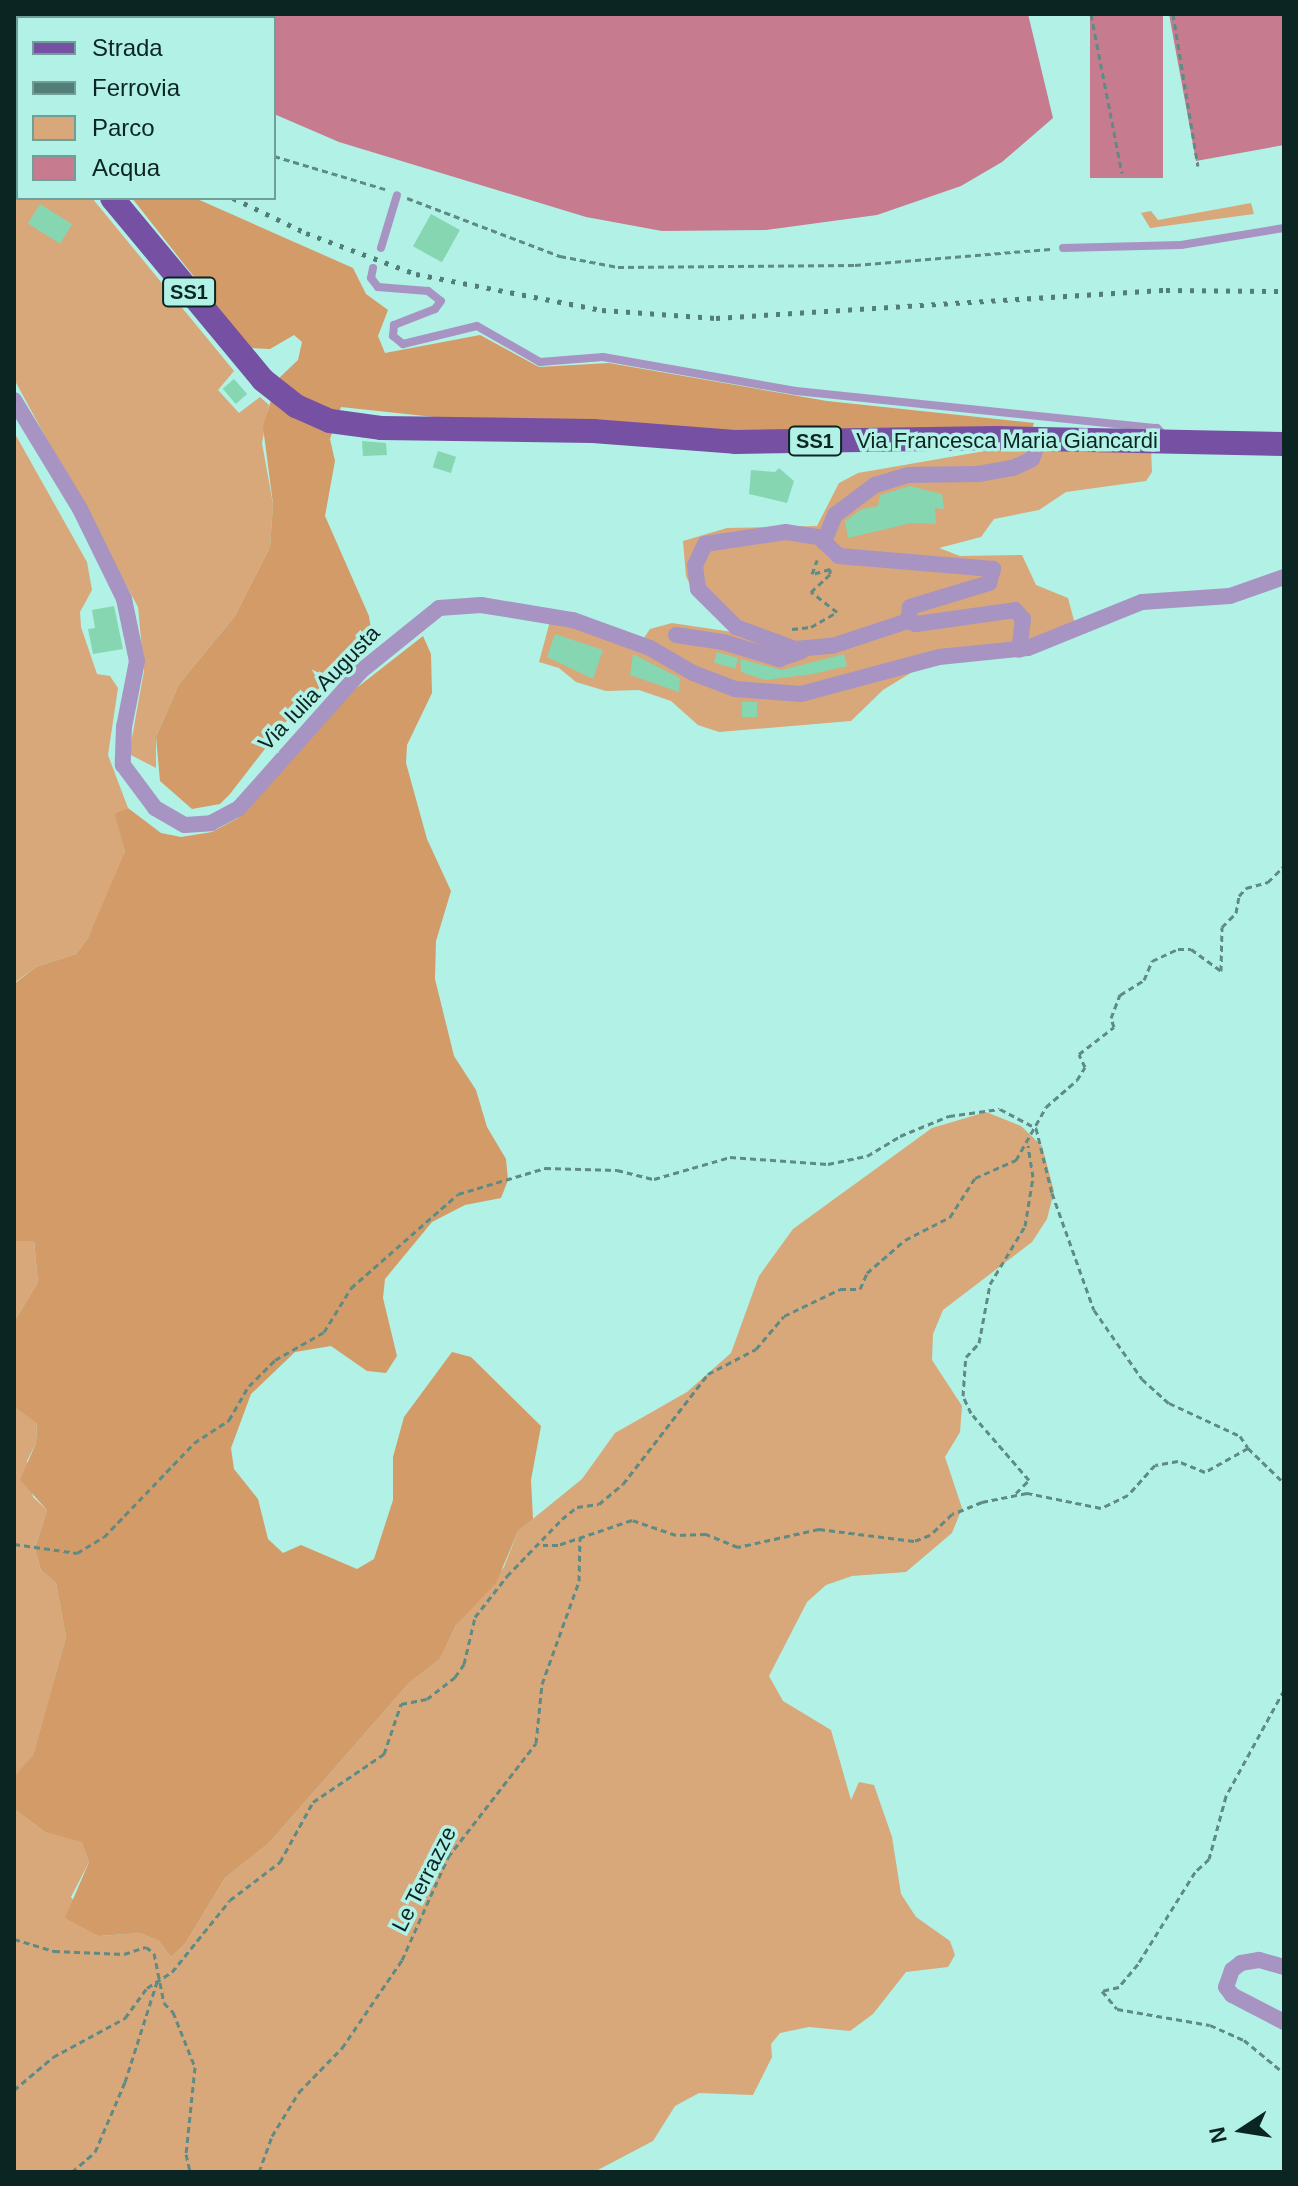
<!DOCTYPE html>
<style>
body{margin:0}
#map{position:relative;width:1298px;height:2186px;overflow:hidden;background:#b1f1e6;font-family:Arial,sans-serif}
div>[style]{position:absolute}
[style*='--x']{left:calc(var(--x)*1px);top:calc(var(--y)*1px);width:calc(var(--w)*1px);rotate:calc(var(--a)*1deg)}
.green>*{inset:0;background:#d8a77a}
.forest>*{inset:0;background:#d39b67}
.water>*{inset:0;background:#c67b8f;transform-origin:0 0}
.building>*{inset:0;background:#86d6b1;transform-origin:0 0}
.path>*{height:3px;margin-top:-1.5px;transform-origin:0;background:repeating-linear-gradient(90deg,#5e8b84 0 6px,transparent 0 10px)}
.lane>*{height:8px;margin:-4px;padding:0 4px;transform-origin:4px;border-radius:4px;background:#a794c2}
.street>*{height:16px;margin:-8px;padding:0 8px;transform-origin:8px;border-radius:8px;background:#a794c2}
.primary>*{height:24px;margin:-12px;padding:0 12px;transform-origin:12px;border-radius:12px;background:#7650a3}
.rail>*{height:5px;margin-top:-2.5px;transform-origin:0;background:repeating-linear-gradient(90deg,#537d77 0 4px,transparent 0 12px)}
span{translate:-50% -50%;white-space:nowrap;text-align:center;line-height:1.15;-webkit-text-stroke:7px #b1f1e6;paint-order:stroke}
.shield-label span{padding:2px 6px;background:#b1f1e6;border:2px solid;border-radius:6px;-webkit-text-stroke-width:0}
.shield-label{font-size:20px;color:#0b2522;font-weight:700}
.street-label{font-size:22px;color:#0b2522}
.frame{position:absolute;inset:0;border:16px solid #0b2522;pointer-events:none}
.legend{position:absolute;left:16px;top:16px;width:260px;height:184px;box-sizing:border-box;background:#b1f1e6;border:2px solid #6f9f98;margin:0;padding:10px 14px;list-style:none;font-size:24px;color:#0b2522}
.legend li{display:flex;align-items:center;gap:16px;height:40px}
.legend b{width:40px;border:2px solid #6f9f98}
.north{position:absolute;left:1202px;top:2090px;width:80px;height:80px;-webkit-text-stroke:6px #b1f1e6;paint-order:stroke;rotate:258deg;font-size:22px;font-weight:700;line-height:32px;text-align:center;color:#0b2522}
.north::after{content:'';display:block;margin:auto;width:28px;height:36px;background:#0b2522;clip-path:polygon(50% 0,100% 100%,50% 72%,0 100%)}
</style>
<div id="map">
<div class="green">
<i style="clip-path:polygon(14px 163px,18px 198px,92px 198px,234px 371px,218px 390px,239px 413px,260px 397px,269px 405px,262px 443px,273px 504px,270px 547px,235px 616px,179px 684px,156px 737px,156px 768px,129px 754px,144px 671px,138px 607px,14px 379px)"></i>
<i style="clip-path:polygon(1251px 203px,1254px 214px,1150px 228px,1141px 213px,1151px 211px,1158px 220px)"></i>
<i style="clip-path:polygon(14px 432px,87px 562px,92px 590px,80px 612px,81px 627px,97px 674px,110px 676px,118px 688px,108px 755px,128px 808px,116px 815px,125px 852px,120px 872px,88px 938px,76px 954px,36px 967px,14px 983px)"></i>
<i style="clip-path:polygon(1020px 445px,1151px 448px,1152px 472px,1146px 481px,1066px 492px,1039px 510px,994px 519px,981px 537px,939px 548px,960px 556px,1022px 555px,1036px 585px,1068px 598px,1077px 632px,922px 666px,883px 690px,851px 721px,719px 732px,698px 725px,671px 701px,639px 690px,606px 691px,576px 682px,559px 668px,539px 662px,553px 610px,644px 638px,650px 629px,672px 623px,732px 632px,696px 598px,686px 576px,683px 541px,727px 528px,817px 526px,839px 483px,858px 473px)"></i>
<i style="clip-path:polygon(986px 1112px,1021px 1126px,1042px 1146px,1054px 1191px,1047px 1219px,1032px 1242px,943px 1310px,933px 1334px,932px 1360px,962px 1406px,960px 1432px,945px 1457px,962px 1508px,952px 1533px,906px 1572px,852px 1576px,826px 1585px,807px 1602px,769px 1676px,783px 1701px,831px 1730px,851px 1800px,859px 1782px,874px 1785px,892px 1837px,901px 1894px,916px 1917px,950px 1941px,955px 1955px,948px 1967px,906px 1972px,873px 2014px,850px 2031px,809px 2027px,780px 2033px,771px 2044px,772px 2057px,753px 2095px,699px 2093px,675px 2106px,653px 2141px,594px 2172px,14px 2172px,14px 1809px,45px 1832px,82px 1841px,89px 1862px,71px 1897px,99px 1936px,140px 1933px,159px 1941px,171px 1957px,185px 1944px,225px 1878px,269px 1843px,409px 1683px,440px 1659px,456px 1625px,504px 1567px,518px 1531px,582px 1479px,615px 1433px,687px 1392px,731px 1353px,759px 1276px,793px 1229px,932px 1128px)"></i>
<i style="clip-path:polygon(14px 1241px,34px 1241px,38px 1282px,14px 1322px)"></i>
<i style="clip-path:polygon(14px 1407px,37px 1422px,36px 1443px,27px 1461px,33px 1497px,47px 1510px,35px 1549px,41px 1570px,56px 1583px,66px 1637px,33px 1757px,14px 1776px)"></i>
</div>
<div class="forest">
<i style="clip-path:polygon(132px 198px,195px 198px,353px 268px,366px 294px,388px 310px,378px 336px,385px 353px,480px 335px,539px 367px,609px 363px,827px 401px,1034px 423px,1032px 429px,748px 431px,434px 417px,341px 407px,330px 439px,335px 461px,325px 516px,369px 616px,373px 643px,298px 706px,230px 794px,220px 804px,192px 809px,160px 781px,156px 737px,179px 684px,235px 616px,270px 547px,273px 504px,263px 427px,277px 380px,298px 360px,302px 342px,294px 335px,270px 349px,250px 348px)"></i>
<i style="clip-path:polygon(423px 636px,431px 654px,432px 693px,407px 745px,406px 763px,427px 839px,451px 891px,436px 941px,435px 979px,454px 1056px,476px 1090px,487px 1127px,506px 1159px,508px 1180px,501px 1198px,465px 1205px,432px 1222px,385px 1279px,383px 1298px,397px 1356px,386px 1373px,367px 1371px,331px 1346px,295px 1352px,251px 1394px,231px 1448px,234px 1469px,258px 1499px,268px 1539px,283px 1553px,301px 1545px,357px 1569px,374px 1559px,393px 1500px,393px 1457px,404px 1417px,452px 1352px,471px 1357px,541px 1426px,531px 1480px,533px 1519px,518px 1531px,496px 1583px,456px 1625px,440px 1659px,409px 1683px,269px 1843px,225px 1878px,185px 1944px,171px 1957px,159px 1941px,140px 1933px,99px 1936px,65px 1918px,89px 1862px,82px 1842px,45px 1832px,14px 1809px,14px 1776px,33px 1756px,66px 1637px,56px 1583px,41px 1570px,35px 1549px,47px 1510px,20px 1480px,36px 1443px,37px 1423px,14px 1407px,14px 1322px,38px 1282px,34px 1241px,14px 1241px,14px 984px,36px 967px,76px 954px,88px 938px,125px 852px,115px 814px,128px 808px,161px 833px,181px 837px,212px 832px,238px 818px,354px 690px)"></i>
</div>
<div class="water">
<i style="clip-path:polygon(78px 14px,219px 14px,85px 18px)"></i>
<i style="clip-path:polygon(233px 14px,1028px 14px,1053px 118px,1002px 162px,961px 186px,877px 215px,766px 230px,662px 231px,586px 217px,339px 142px,274px 114px,274px 18px,231px 18px)"></i>
<i style="left:1090px;top:14px;width:73px;height:164px"></i>
<i style="clip-path:polygon(1169px 14px,1284px 14px,1284px 145px,1196px 161px)"></i>
</div>
<div class="building">
<i style="left:40px;top:204px;width:38px;height:23px;rotate:32deg"></i>
<i style="left:431px;top:214px;width:33px;height:37px;rotate:29deg"></i>
<i style="left:234px;top:379px;width:20px;height:15px;rotate:49deg"></i>
<i style="clip-path:polygon(362px 441px,386px 443px,387px 455px,363px 456px)"></i>
<i style="left:438px;top:451px;width:19px;height:17px;rotate:18deg"></i>
<i style="clip-path:polygon(779px 468px,794px 481px,787px 503px,749px 494px,751px 470px,775px 472px)"></i>
<i style="clip-path:polygon(910px 486px,942px 494px,944px 509px,935px 508px,936px 524px,911px 523px,848px 538px,845px 521px,862px 509px,878px 506px,880px 495px)"></i>
<i style="clip-path:polygon(114px 606px,123px 649px,93px 654px,88px 629px,95px 628px,92px 610px)"></i>
<i style="clip-path:polygon(555px 634px,603px 650px,593px 679px,547px 657px)"></i>
<i style="left:717px;top:652px;width:22px;height:11px;rotate:16deg"></i>
<i style="clip-path:polygon(633px 654px,680px 678px,679px 692px,630px 675px)"></i>
<i style="clip-path:polygon(844px 654px,847px 666px,813px 674px,765px 680px,741px 672px,740px 659px,782px 670px)"></i>
<i style="left:757px;top:702px;width:15px;height:15px;rotate:90deg"></i>
</div>
<div class="path">
<i style="--x:1091;--y:14;--w:162;--a:79"></i>
<i style="--x:1173;--y:14;--w:154;--a:80.7"></i>
<i style="--x:274;--y:156;--w:116;--a:16.6"></i>
<i style="--x:407;--y:198;--w:164;--a:20.8"></i>
<i style="--x:560;--y:256;--w:59;--a:10.7"></i>
<i style="--x:618;--y:267;--w:237;--a:-0.5"></i>
<i style="--x:855;--y:265;--w:196;--a:-4.7"></i>
<i style="--x:792;--y:629;--w:19;--a:-6"></i>
<i style="--x:811;--y:627;--w:30;--a:-30"></i>
<i style="--x:837;--y:612;--w:33;--a:-142"></i>
<i style="--x:811;--y:592;--w:26;--a:-43"></i>
<i style="--x:830;--y:574;--w:5;--a:-90"></i>
<i style="--x:830;--y:569;--w:19;--a:164"></i>
<i style="--x:812;--y:574;--w:15;--a:-70"></i>
<i style="--x:1248;--y:1448;--w:50;--a:44.2"></i>
<i style="--x:1016;--y:1493;--w:18;--a:-45"></i>
<i style="--x:1029;--y:1480;--w:89;--a:-130.9"></i>
<i style="--x:971;--y:1413;--w:19;--a:-115"></i>
<i style="--x:963;--y:1396;--w:39;--a:-86"></i>
<i style="--x:966;--y:1357;--w:19;--a:-47"></i>
<i style="--x:979;--y:1343;--w:60;--a:-79.4"></i>
<i style="--x:990;--y:1284;--w:68;--a:-58.9"></i>
<i style="--x:1025;--y:1226;--w:50;--a:-80.7"></i>
<i style="--x:1033;--y:1177;--w:32;--a:-99"></i>
<i style="--x:14;--y:1544;--w:64;--a:8.1"></i>
<i style="--x:77;--y:1553;--w:31;--a:-31"></i>
<i style="--x:104;--y:1537;--w:130;--a:-46.2"></i>
<i style="--x:194;--y:1443;--w:42;--a:-33.3"></i>
<i style="--x:229;--y:1420;--w:39;--a:-60"></i>
<i style="--x:249;--y:1386;--w:37;--a:-45"></i>
<i style="--x:275;--y:1360;--w:56;--a:-29.7"></i>
<i style="--x:324;--y:1332;--w:52;--a:-58.5"></i>
<i style="--x:351;--y:1288;--w:142;--a:-41.3"></i>
<i style="--x:458;--y:1194;--w:91;--a:-16.6"></i>
<i style="--x:545;--y:1168;--w:72;--a:1.6"></i>
<i style="--x:617;--y:1170;--w:38;--a:14"></i>
<i style="--x:654;--y:1179;--w:79;--a:-16.1"></i>
<i style="--x:730;--y:1157;--w:98;--a:4.1"></i>
<i style="--x:828;--y:1164;--w:40;--a:-12"></i>
<i style="--x:867;--y:1156;--w:39;--a:-31"></i>
<i style="--x:900;--y:1136;--w:53;--a:-22.2"></i>
<i style="--x:949;--y:1116;--w:51;--a:-7.8"></i>
<i style="--x:1000;--y:1109;--w:41;--a:27.8"></i>
<i style="--x:1036;--y:1128;--w:67;--a:76.2"></i>
<i style="--x:1052;--y:1193;--w:124;--a:70.3"></i>
<i style="--x:1094;--y:1310;--w:84;--a:55.2"></i>
<i style="--x:1142;--y:1379;--w:36;--a:42"></i>
<i style="--x:1169;--y:1403;--w:78;--a:24.9"></i>
<i style="--x:1240;--y:1436;--w:14;--a:56"></i>
<i style="--x:1248;--y:1448;--w:49;--a:150.8"></i>
<i style="--x:1205;--y:1472;--w:29;--a:-158"></i>
<i style="--x:1178;--y:1461;--w:23;--a:170"></i>
<i style="--x:1155;--y:1465;--w:40;--a:132"></i>
<i style="--x:1128;--y:1495;--w:30;--a:154"></i>
<i style="--x:1101;--y:1508;--w:76;--a:-168.5"></i>
<i style="--x:1027;--y:1493;--w:46;--a:168.7"></i>
<i style="--x:982;--y:1502;--w:32;--a:158"></i>
<i style="--x:952;--y:1514;--w:30;--a:136"></i>
<i style="--x:930;--y:1535;--w:17;--a:159"></i>
<i style="--x:914;--y:1541;--w:96;--a:-172.8"></i>
<i style="--x:819;--y:1529;--w:83;--a:167.5"></i>
<i style="--x:738;--y:1547;--w:35;--a:-158"></i>
<i style="--x:706;--y:1534;--w:30;--a:178"></i>
<i style="--x:676;--y:1535;--w:46;--a:-161.2"></i>
<i style="--x:632;--y:1520;--w:78;--a:161.3"></i>
<i style="--x:558;--y:1545;--w:15;--a:180"></i>
<i style="--x:1284;--y:1690;--w:121;--a:118.7"></i>
<i style="--x:1226;--y:1796;--w:65;--a:105.1"></i>
<i style="--x:1209;--y:1859;--w:19;--a:137"></i>
<i style="--x:1195;--y:1872;--w:108;--a:121.8"></i>
<i style="--x:1138;--y:1964;--w:30;--a:130"></i>
<i style="--x:1119;--y:1987;--w:17;--a:167"></i>
<i style="--x:1102;--y:1991;--w:23;--a:50"></i>
<i style="--x:1117;--y:2009;--w:94;--a:9.8"></i>
<i style="--x:1210;--y:2025;--w:37;--a:24"></i>
<i style="--x:1244;--y:2040;--w:52;--a:39.5"></i>
<i style="--x:14;--y:1939;--w:42;--a:16.7"></i>
<i style="--x:54;--y:1951;--w:70;--a:2.5"></i>
<i style="--x:124;--y:1954;--w:23;--a:-18"></i>
<i style="--x:146;--y:1947;--w:10;--a:37"></i>
<i style="--x:154;--y:1953;--w:51;--a:78.7"></i>
<i style="--x:164;--y:2003;--w:13;--a:45"></i>
<i style="--x:173;--y:2012;--w:59;--a:68.2"></i>
<i style="--x:195;--y:2067;--w:87;--a:95.9"></i>
<i style="--x:186;--y:2154;--w:18;--a:77"></i>
<i style="--x:14;--y:2090;--w:51;--a:-40.2"></i>
<i style="--x:53;--y:2057;--w:82;--a:-28.4"></i>
<i style="--x:125;--y:2018;--w:37;--a:-54"></i>
<i style="--x:147;--y:1988;--w:30;--a:-33"></i>
<i style="--x:172;--y:1972;--w:92;--a:-51.1"></i>
<i style="--x:230;--y:1900;--w:63;--a:-37.2"></i>
<i style="--x:280;--y:1862;--w:68;--a:-61.2"></i>
<i style="--x:313;--y:1802;--w:86;--a:-34.1"></i>
<i style="--x:384;--y:1754;--w:53;--a:-71.2"></i>
<i style="--x:401;--y:1704;--w:26;--a:-11"></i>
<i style="--x:427;--y:1699;--w:36;--a:-38"></i>
<i style="--x:455;--y:1677;--w:16;--a:-55"></i>
<i style="--x:464;--y:1664;--w:48;--a:-76.8"></i>
<i style="--x:475;--y:1617;--w:52;--a:-52"></i>
<i style="--x:507;--y:1576;--w:79;--a:-46"></i>
<i style="--x:562;--y:1519;--w:19;--a:-39"></i>
<i style="--x:577;--y:1507;--w:22;--a:-8"></i>
<i style="--x:599;--y:1504;--w:31;--a:-40"></i>
<i style="--x:623;--y:1484;--w:139;--a:-52.3"></i>
<i style="--x:708;--y:1374;--w:54;--a:-27.5"></i>
<i style="--x:756;--y:1349;--w:43;--a:-49.7"></i>
<i style="--x:784;--y:1316;--w:62;--a:-25.7"></i>
<i style="--x:840;--y:1289;--w:20;--a:0"></i>
<i style="--x:860;--y:1289;--w:17;--a:-66"></i>
<i style="--x:867;--y:1273;--w:50;--a:-41"></i>
<i style="--x:905;--y:1240;--w:51;--a:-27.1"></i>
<i style="--x:950;--y:1217;--w:46;--a:-57.3"></i>
<i style="--x:975;--y:1178;--w:45;--a:-23.7"></i>
<i style="--x:1016;--y:1160;--w:61;--a:-60.5"></i>
<i style="--x:1046;--y:1107;--w:41;--a:-41.1"></i>
<i style="--x:1077;--y:1080;--w:15;--a:-58"></i>
<i style="--x:1085;--y:1067;--w:14;--a:-115"></i>
<i style="--x:1079;--y:1054;--w:44;--a:-37.6"></i>
<i style="--x:1114;--y:1027;--w:9;--a:-108"></i>
<i style="--x:1111;--y:1018;--w:25;--a:-69"></i>
<i style="--x:1120;--y:995;--w:28;--a:-32"></i>
<i style="--x:1144;--y:980;--w:21;--a:-67"></i>
<i style="--x:1152;--y:961;--w:29;--a:-25"></i>
<i style="--x:1178;--y:949;--w:13;--a:0"></i>
<i style="--x:1191;--y:949;--w:37;--a:36"></i>
<i style="--x:1221;--y:971;--w:44;--a:-88.7"></i>
<i style="--x:1222;--y:927;--w:20;--a:-45"></i>
<i style="--x:1236;--y:913;--w:17;--a:-80"></i>
<i style="--x:1239;--y:896;--w:11;--a:-49"></i>
<i style="--x:1246;--y:888;--w:23;--a:-15"></i>
<i style="--x:1268;--y:882;--w:23;--a:-45"></i>
<i style="--x:72;--y:2172;--w:30;--a:-41"></i>
<i style="--x:95;--y:2152;--w:76;--a:-66.8"></i>
<i style="--x:125;--y:2082;--w:105;--a:-72.3"></i>
<i style="--x:259;--y:2172;--w:38;--a:-70"></i>
<i style="--x:272;--y:2136;--w:52;--a:-58.5"></i>
<i style="--x:299;--y:2092;--w:62;--a:-45.7"></i>
<i style="--x:342;--y:2048;--w:107;--a:-55.7"></i>
<i style="--x:402;--y:1960;--w:113;--a:-65.9"></i>
<i style="--x:448;--y:1857;--w:144;--a:-52.3"></i>
<i style="--x:536;--y:1743;--w:59;--a:-84.2"></i>
<i style="--x:542;--y:1684;--w:109;--a:-70.2"></i>
<i style="--x:579;--y:1581;--w:44;--a:-88.7"></i>
</div>
<div class="lane">
<i style="--x:381;--y:248;--w:55;--a:-73.2"></i>
<i style="--x:1063;--y:248;--w:118;--a:-1.5"></i>
<i style="--x:1181;--y:245;--w:104;--a:-9.4"></i>
<i style="--x:373;--y:268;--w:10;--a:101"></i>
<i style="--x:371;--y:278;--w:11;--a:52"></i>
<i style="--x:378;--y:287;--w:50;--a:4.6"></i>
<i style="--x:428;--y:291;--w:16;--a:38"></i>
<i style="--x:441;--y:301;--w:10;--a:127"></i>
<i style="--x:435;--y:309;--w:44;--a:158.7"></i>
<i style="--x:394;--y:325;--w:11;--a:95"></i>
<i style="--x:393;--y:336;--w:13;--a:39"></i>
<i style="--x:403;--y:344;--w:76;--a:-13.7"></i>
<i style="--x:477;--y:326;--w:73;--a:29.7"></i>
<i style="--x:540;--y:362;--w:63;--a:-4.5"></i>
<i style="--x:603;--y:357;--w:196;--a:10"></i>
<i style="--x:796;--y:391;--w:363;--a:5.9"></i>
<i style="--x:1157;--y:428;--w:7;--a:45"></i>
</div>
<div class="street">
<i style="--x:14;--y:400;--w:127;--a:58.8"></i>
<i style="--x:80;--y:509;--w:100;--a:63.9"></i>
<i style="--x:124;--y:599;--w:63;--a:78.2"></i>
<i style="--x:137;--y:661;--w:67;--a:101.1"></i>
<i style="--x:124;--y:727;--w:38;--a:92"></i>
<i style="--x:123;--y:765;--w:54;--a:53.3"></i>
<i style="--x:155;--y:808;--w:34;--a:30"></i>
<i style="--x:185;--y:825;--w:26;--a:-4"></i>
<i style="--x:211;--y:823;--w:32;--a:-28"></i>
<i style="--x:239;--y:808;--w:183;--a:-48.3"></i>
<i style="--x:361;--y:671;--w:100;--a:-38.9"></i>
<i style="--x:439;--y:608;--w:42;--a:-4.1"></i>
<i style="--x:481;--y:605;--w:93;--a:9.3"></i>
<i style="--x:573;--y:620;--w:82;--a:20"></i>
<i style="--x:650;--y:648;--w:50;--a:30.2"></i>
<i style="--x:693;--y:673;--w:45;--a:20.9"></i>
<i style="--x:735;--y:689;--w:66;--a:4.3"></i>
<i style="--x:801;--y:694;--w:143;--a:-15"></i>
<i style="--x:939;--y:657;--w:89;--a:-5.8"></i>
<i style="--x:1028;--y:648;--w:123;--a:-22"></i>
<i style="--x:1142;--y:602;--w:88;--a:-3.9"></i>
<i style="--x:1230;--y:596;--w:57;--a:-19.4"></i>
<i style="--x:824;--y:538;--w:38;--a:-171"></i>
<i style="--x:786;--y:532;--w:82;--a:171.6"></i>
<i style="--x:705;--y:544;--w:23;--a:115"></i>
<i style="--x:695;--y:565;--w:24;--a:83"></i>
<i style="--x:698;--y:589;--w:54;--a:45"></i>
<i style="--x:736;--y:627;--w:63;--a:20.4"></i>
<i style="--x:795;--y:649;--w:37;--a:-5"></i>
<i style="--x:832;--y:646;--w:80;--a:-18.2"></i>
<i style="--x:908;--y:621;--w:9;--a:21"></i>
<i style="--x:916;--y:624;--w:100;--a:-8"></i>
<i style="--x:1015;--y:610;--w:12;--a:48"></i>
<i style="--x:1023;--y:619;--w:31;--a:97"></i>
<i style="--x:908;--y:621;--w:14;--a:-82"></i>
<i style="--x:910;--y:607;--w:83;--a:-16.9"></i>
<i style="--x:989;--y:583;--w:15;--a:-74"></i>
<i style="--x:993;--y:569;--w:155;--a:-175.2"></i>
<i style="--x:839;--y:556;--w:21;--a:-137"></i>
<i style="--x:824;--y:542;--w:29;--a:-68"></i>
<i style="--x:835;--y:515;--w:50;--a:-36.9"></i>
<i style="--x:875;--y:485;--w:34;--a:-17"></i>
<i style="--x:908;--y:475;--w:70;--a:-0.8"></i>
<i style="--x:978;--y:474;--w:36;--a:-10"></i>
<i style="--x:1013;--y:468;--w:21;--a:-25"></i>
<i style="--x:1032;--y:459;--w:22;--a:-69"></i>
<i style="--x:676;--y:635;--w:48;--a:8.5"></i>
<i style="--x:723;--y:642;--w:59;--a:16.9"></i>
<i style="--x:779;--y:659;--w:24;--a:-19"></i>
<i style="--x:1284;--y:1967;--w:26;--a:-164"></i>
<i style="--x:1259;--y:1960;--w:18;--a:171"></i>
<i style="--x:1241;--y:1963;--w:11;--a:142"></i>
<i style="--x:1232;--y:1970;--w:18;--a:109"></i>
<i style="--x:1226;--y:1987;--w:10;--a:53"></i>
<i style="--x:1232;--y:1995;--w:59;--a:27.4"></i>
</div>
<div class="primary">
<i style="--x:14;--y:145;--w:4;--a:14"></i>
<i style="--x:112;--y:198;--w:236;--a:50.3"></i>
<i style="--x:263;--y:380;--w:42;--a:38.2"></i>
<i style="--x:296;--y:406;--w:37;--a:24"></i>
<i style="--x:330;--y:421;--w:51;--a:7.8"></i>
<i style="--x:381;--y:428;--w:212;--a:0.8"></i>
<i style="--x:593;--y:431;--w:142;--a:4.4"></i>
<i style="--x:735;--y:442;--w:262;--a:-0.9"></i>
<i style="--x:997;--y:438;--w:287;--a:1.2"></i>
</div>
<div class="rail">
<i style="--x:14;--y:84;--w:4;--a:27"></i>
<i style="--x:233;--y:198;--w:81;--a:25.6"></i>
<i style="--x:306;--y:233;--w:117;--a:20.4"></i>
<i style="--x:416;--y:274;--w:189;--a:11"></i>
<i style="--x:602;--y:310;--w:114;--a:4"></i>
<i style="--x:716;--y:318;--w:451;--a:-3.6"></i>
<i style="--x:1166;--y:290;--w:118;--a:0.5"></i>
</div>
<div class="shield-label">
<span style="left:189px;top:292px">SS1</span>
<span style="left:815px;top:441px">SS1</span>
</div>
<div class="street-label">
<span style="left:1007px;top:441px">Via Francesca Maria Giancardi</span>
<span style="left:319px;top:688px;rotate:-46deg">Via Iulia Augusta</span>
<span style="left:424px;top:1879px;rotate:-63deg">Le Terrazze</span>
</div>
<div class="frame"></div>
<ul class="legend">
<li><b style="height:10px;background:#7650a3"></b>Strada</li>
<li><b style="height:10px;background:#537d77"></b>Ferrovia</li>
<li><b style="height:22px;background:#d8a77a"></b>Parco</li>
<li><b style="height:22px;background:#c67b8f"></b>Acqua</li>
</ul>
<div class="north">N</div>
</div>
